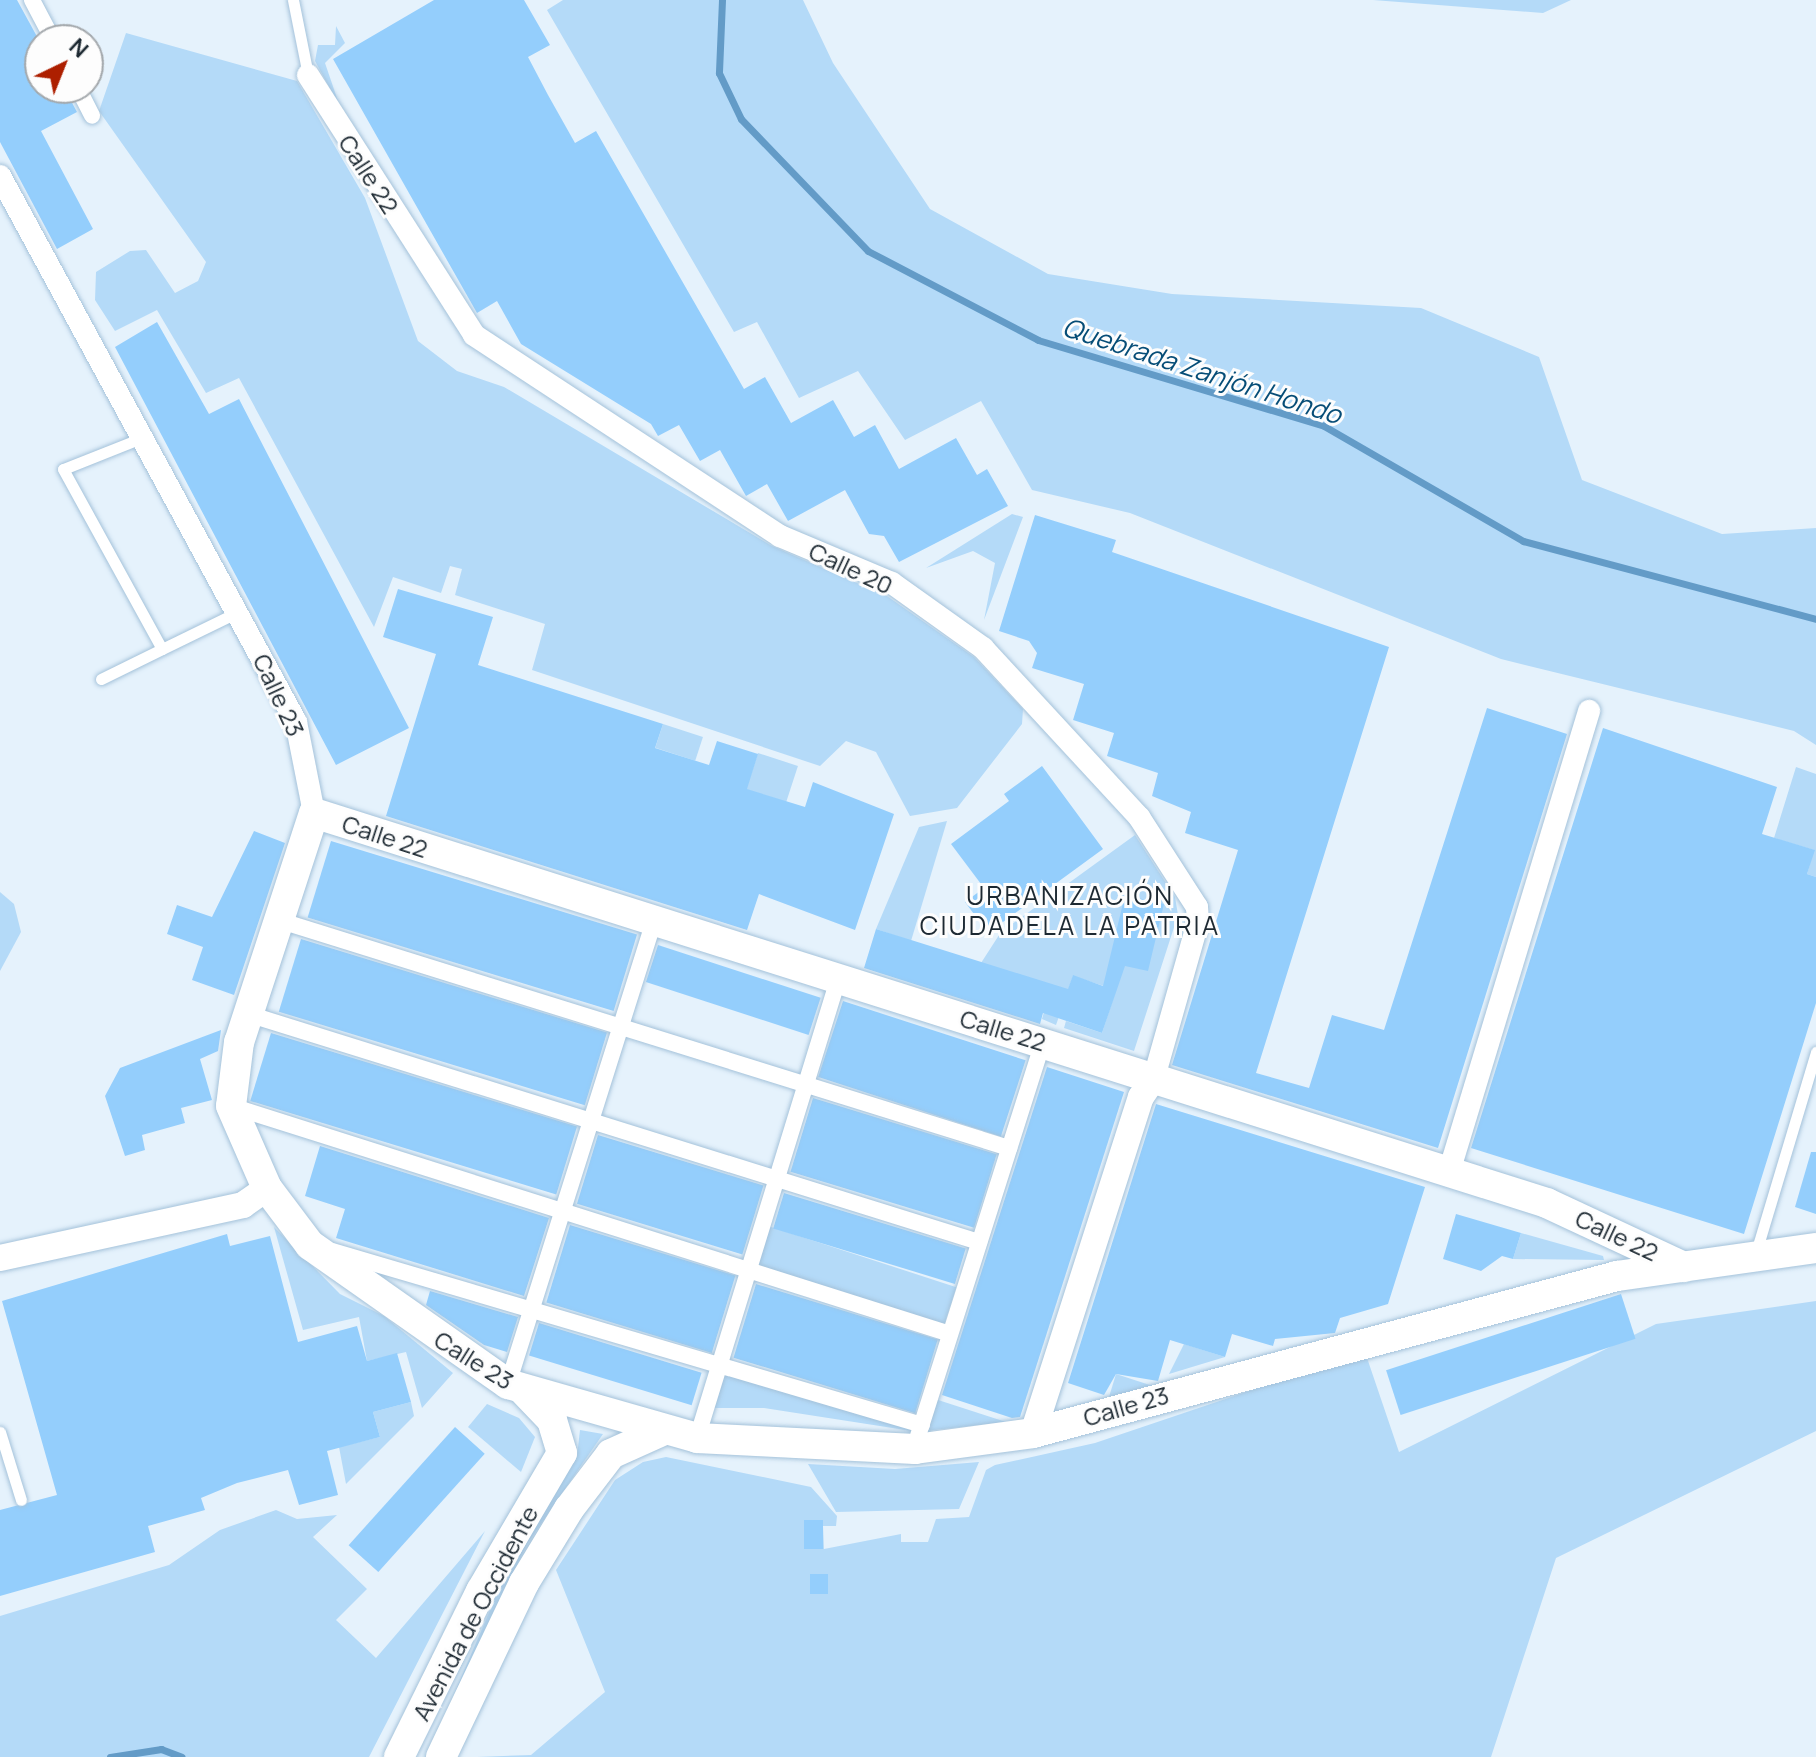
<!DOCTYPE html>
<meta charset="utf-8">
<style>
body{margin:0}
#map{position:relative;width:1816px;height:1757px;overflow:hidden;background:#e5f2fc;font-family:Manrope,sans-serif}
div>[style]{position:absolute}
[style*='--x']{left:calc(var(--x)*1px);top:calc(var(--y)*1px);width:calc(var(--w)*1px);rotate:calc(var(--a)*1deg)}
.green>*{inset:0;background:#b4daf8;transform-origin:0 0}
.stream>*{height:7px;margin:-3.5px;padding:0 3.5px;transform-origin:3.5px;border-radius:3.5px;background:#639bc7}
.building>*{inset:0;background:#94cefc;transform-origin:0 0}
.roads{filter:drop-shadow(0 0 2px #a4c2da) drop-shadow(0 0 2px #a4c2da)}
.service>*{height:11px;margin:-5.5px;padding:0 5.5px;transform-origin:5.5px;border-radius:5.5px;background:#fff}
.pedestrian>*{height:16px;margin:-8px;padding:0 8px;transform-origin:8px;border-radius:8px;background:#fff}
.minor>*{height:22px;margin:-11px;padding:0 11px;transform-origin:11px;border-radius:11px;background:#fff}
.tertiary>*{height:26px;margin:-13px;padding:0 13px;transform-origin:13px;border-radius:13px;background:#fff}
.secondary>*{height:30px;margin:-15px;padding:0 15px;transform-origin:15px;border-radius:15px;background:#fff}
span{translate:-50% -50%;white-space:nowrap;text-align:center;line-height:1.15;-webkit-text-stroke:6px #fdfdfd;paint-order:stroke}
.street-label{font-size:24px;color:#1d2932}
.water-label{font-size:26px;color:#064d77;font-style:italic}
.neighbourhood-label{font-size:26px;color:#1d2932;letter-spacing:2px}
.north{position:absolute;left:24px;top:24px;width:80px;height:80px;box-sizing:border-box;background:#fdfdfd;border:2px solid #a3a8ac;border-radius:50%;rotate:43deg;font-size:22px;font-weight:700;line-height:32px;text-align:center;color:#1d2932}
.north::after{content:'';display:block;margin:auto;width:28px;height:36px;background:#ad1f00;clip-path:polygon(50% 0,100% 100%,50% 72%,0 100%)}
</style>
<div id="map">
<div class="green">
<i style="clip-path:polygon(563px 0,803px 0,833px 63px,930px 209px,1048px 274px,1172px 294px,1421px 308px,1539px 357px,1582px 480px,1722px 534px,1816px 528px,1816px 745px,1794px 731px,1501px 659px,1130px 513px,1032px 490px,981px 401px,905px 440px,858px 371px,799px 398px,757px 322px,734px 332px,547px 10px)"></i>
<i style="clip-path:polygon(1373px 0,1571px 0,1543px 13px)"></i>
<i style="clip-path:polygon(336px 26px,345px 43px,325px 63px,340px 107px,315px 61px,318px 45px,335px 45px)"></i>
<i style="clip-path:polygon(126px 33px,297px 81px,365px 198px,418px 341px,457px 371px,504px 387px,772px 546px,887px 596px,974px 657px,1023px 709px,1022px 724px,957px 808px,910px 816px,876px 752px,846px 741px,820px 766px,532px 670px,545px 624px,455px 595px,462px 569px,450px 566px,441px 593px,393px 577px,374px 627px,239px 378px,206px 393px,157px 310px,115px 331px,95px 300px,96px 272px,130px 251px,146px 250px,175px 293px,198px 281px,206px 262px,99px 111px)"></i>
<i style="clip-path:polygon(1012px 514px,1023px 517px,984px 620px,995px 563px,973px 551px,926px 568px)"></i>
<i style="left:663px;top:724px;width:42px;height:25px;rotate:18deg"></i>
<i style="left:758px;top:753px;width:42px;height:38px;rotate:18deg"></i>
<i style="clip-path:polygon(1796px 767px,1816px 774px,1816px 877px,1807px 874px,1814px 850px,1774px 838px)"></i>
<i style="clip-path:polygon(947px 821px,911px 941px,876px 929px,919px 827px)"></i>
<i style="clip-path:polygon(1135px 835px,1175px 897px,1178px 915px,1134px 1051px,1064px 1028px,1066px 1021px,1102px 1033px,1116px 990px,1073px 976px,1056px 1025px,1042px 1019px,1052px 985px,981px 963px,1001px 932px)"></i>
<i style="clip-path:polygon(0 892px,14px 904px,21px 932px,0 971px)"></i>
<i style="left:768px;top:1226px;width:198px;height:42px;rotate:18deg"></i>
<i style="clip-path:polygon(274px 1227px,340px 1294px,384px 1316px,453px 1373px,422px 1408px,406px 1352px,367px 1361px,359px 1317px,303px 1330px)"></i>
<i style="clip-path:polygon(1521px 1233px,1603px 1256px,1604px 1260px,1513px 1259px)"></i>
<i style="clip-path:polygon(1816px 1301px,1816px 1431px,1556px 1558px,1491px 1757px,477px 1757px,531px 1755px,605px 1692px,556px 1570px,615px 1480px,643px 1462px,666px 1457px,811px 1487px,837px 1516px,836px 1526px,823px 1526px,824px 1549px,901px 1534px,901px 1542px,928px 1542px,936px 1519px,969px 1517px,986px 1470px,995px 1465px,1095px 1443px,1365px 1352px,1399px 1452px,1656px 1324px)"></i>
<i style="clip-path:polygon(1184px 1344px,1225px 1357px,1169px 1374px)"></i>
<i style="clip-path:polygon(720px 1367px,914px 1426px,912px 1431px,764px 1408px,707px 1408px)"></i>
<i style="clip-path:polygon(1116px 1374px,1156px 1387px,1109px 1397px)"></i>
<i style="clip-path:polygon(935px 1399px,1006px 1422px,925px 1431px)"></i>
<i style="clip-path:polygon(411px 1402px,414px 1416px,346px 1484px,339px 1447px,380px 1437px,373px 1412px)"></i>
<i style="clip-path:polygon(487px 1404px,519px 1418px,535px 1437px,521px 1472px,468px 1427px)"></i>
<i style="clip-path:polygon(580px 1430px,603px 1434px,527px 1544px,437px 1734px,506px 1573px,577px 1456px)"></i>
<i style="clip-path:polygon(979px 1462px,959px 1509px,836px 1512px,808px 1464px,895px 1469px)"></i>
<i style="clip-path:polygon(276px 1510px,297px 1519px,337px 1515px,313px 1537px,367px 1589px,336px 1620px,376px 1658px,485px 1531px,369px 1757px,0 1757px,0 1616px,169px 1565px,220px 1530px)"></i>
</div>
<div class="stream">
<i style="--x:722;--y:0;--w:73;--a:92.4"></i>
<i style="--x:719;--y:73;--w:51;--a:64.4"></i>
<i style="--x:741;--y:119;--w:183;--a:46.1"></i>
<i style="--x:868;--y:251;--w:192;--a:27.6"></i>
<i style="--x:1038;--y:340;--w:299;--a:16.7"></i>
<i style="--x:1324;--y:426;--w:230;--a:30"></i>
<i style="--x:1523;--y:541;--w:303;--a:14.9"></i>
<i style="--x:110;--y:1757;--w:52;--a:-8.9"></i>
<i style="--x:161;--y:1749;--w:22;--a:21"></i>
</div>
<div class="building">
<i style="clip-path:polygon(0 0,17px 0,40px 42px,40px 88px,64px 88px,77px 112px,41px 131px,93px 229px,57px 249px,0 142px)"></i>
<i style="clip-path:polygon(434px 0,524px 0,550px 45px,528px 57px,548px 95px,575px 143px,596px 131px,744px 389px,765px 377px,791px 423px,833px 400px,854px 437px,875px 425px,899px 469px,956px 438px,977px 475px,987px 469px,1008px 506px,899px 562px,884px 536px,869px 534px,845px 490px,788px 521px,767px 484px,746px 496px,720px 450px,700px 461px,679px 425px,658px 436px,651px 424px,521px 344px,497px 301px,477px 313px,333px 59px)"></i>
<i style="clip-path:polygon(157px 322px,209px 414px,239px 399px,409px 728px,336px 765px,115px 347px)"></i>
<i style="clip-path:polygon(1035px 515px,1116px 540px,1112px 552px,1389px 647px,1256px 1073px,1309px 1088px,1332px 1015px,1384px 1030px,1487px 708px,1567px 734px,1438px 1148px,1172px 1065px,1238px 850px,1185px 833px,1191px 812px,1152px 796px,1158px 773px,1107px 756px,1114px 733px,1073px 720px,1084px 684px,1032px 668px,1037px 653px,1029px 641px,999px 631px)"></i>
<i style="clip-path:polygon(398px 589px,493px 617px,478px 665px,663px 724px,655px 748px,709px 765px,717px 741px,758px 754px,747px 789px,805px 807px,813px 782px,894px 814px,855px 930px,759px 894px,747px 930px,386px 816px,436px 654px,383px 637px)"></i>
<i style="clip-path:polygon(1603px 728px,1777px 787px,1762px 834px,1815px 850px,1807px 874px,1816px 877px,1816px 1003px,1744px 1234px,1471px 1148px)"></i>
<i style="clip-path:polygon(1042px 766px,1103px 849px,988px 933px,965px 902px,984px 888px,951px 844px,1009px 801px,1004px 794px)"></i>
<i style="clip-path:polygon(254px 831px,285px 843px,234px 995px,192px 980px,203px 947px,167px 934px,177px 905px,212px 917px)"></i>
<i style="left:331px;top:841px;width:320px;height:80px;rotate:17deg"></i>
<i style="clip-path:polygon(1125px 895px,1164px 904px,1148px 971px,1125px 966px,1102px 1033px,1043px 1013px,1040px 1024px,864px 968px,876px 929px,1068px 989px,1073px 975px,1103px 986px)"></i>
<i style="left:301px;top:939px;width:320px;height:76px;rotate:17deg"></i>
<i style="left:658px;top:945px;width:171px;height:39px;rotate:18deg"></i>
<i style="left:843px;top:1001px;width:192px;height:80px;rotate:18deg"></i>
<i style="clip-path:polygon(221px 1030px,218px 1051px,200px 1059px,212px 1100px,181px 1108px,185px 1123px,142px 1135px,145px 1150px,125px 1156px,105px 1096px,120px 1068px)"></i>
<i style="left:271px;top:1033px;width:320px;height:71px;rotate:17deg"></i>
<i style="clip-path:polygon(1047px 1067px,1124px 1092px,1020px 1417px,1012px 1418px,942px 1395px)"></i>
<i style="left:813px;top:1098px;width:192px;height:77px;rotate:17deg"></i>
<i style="clip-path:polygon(1156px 1104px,1425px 1187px,1388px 1304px,1340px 1318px,1335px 1333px,1275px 1339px,1273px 1346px,1232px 1334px,1225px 1357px,1170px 1340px,1158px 1381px,1116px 1374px,1104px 1395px,1068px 1383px)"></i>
<i style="left:598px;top:1135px;width:173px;height:72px;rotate:17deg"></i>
<i style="clip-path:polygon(320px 1146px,549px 1218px,524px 1296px,336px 1238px,345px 1209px,305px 1196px)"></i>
<i style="clip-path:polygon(1811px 1152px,1816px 1152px,1816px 1214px,1795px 1207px)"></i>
<i style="left:784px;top:1193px;width:190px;height:37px;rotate:17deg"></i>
<i style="clip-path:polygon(1456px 1214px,1521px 1233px,1513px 1259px,1502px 1256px,1481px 1271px,1443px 1259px)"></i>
<i style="left:570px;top:1225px;width:173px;height:81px;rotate:17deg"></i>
<i style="clip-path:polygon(227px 1234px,230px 1246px,270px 1236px,298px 1342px,357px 1326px,367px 1361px,397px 1353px,411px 1402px,373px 1412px,380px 1437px,327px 1451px,338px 1495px,299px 1505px,288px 1470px,237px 1483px,201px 1498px,205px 1510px,148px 1526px,155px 1552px,0 1596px,0 1510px,57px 1495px,2px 1301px)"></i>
<i style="left:756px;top:1284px;width:190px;height:77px;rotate:17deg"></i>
<i style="clip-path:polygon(430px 1291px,518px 1317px,507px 1352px,484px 1345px,426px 1305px)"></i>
<i style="left:1621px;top:1294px;width:47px;height:247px;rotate:72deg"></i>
<i style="left:539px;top:1323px;width:170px;height:34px;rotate:17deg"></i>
<i style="left:455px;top:1427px;width:40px;height:159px;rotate:42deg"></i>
<i style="left:804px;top:1520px;width:19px;height:29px"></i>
<i style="left:810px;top:1574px;width:18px;height:20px"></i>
</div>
<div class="roads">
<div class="service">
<i style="--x:293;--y:0;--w:76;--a:78.7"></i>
<i style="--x:144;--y:437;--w:87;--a:158.4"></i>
<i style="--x:63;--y:469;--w:205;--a:61.2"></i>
<i style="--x:162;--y:649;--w:85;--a:-26"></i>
<i style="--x:101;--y:679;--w:68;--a:-26.2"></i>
<i style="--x:1756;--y:1252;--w:209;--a:-73.3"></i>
<i style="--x:0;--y:1432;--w:71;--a:72.8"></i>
</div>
<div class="pedestrian">
<i style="--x:32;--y:0;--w:45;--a:62.3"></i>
<i style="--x:78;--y:88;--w:31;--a:63"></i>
<i style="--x:278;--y:920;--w:766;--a:17.32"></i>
<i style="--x:248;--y:1014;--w:766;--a:17.32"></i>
<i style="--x:231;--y:1106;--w:754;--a:17.59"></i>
<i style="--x:332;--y:1251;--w:615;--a:16.43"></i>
<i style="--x:508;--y:1384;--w:486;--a:-72.5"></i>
<i style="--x:918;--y:1436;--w:413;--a:-72.4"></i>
<i style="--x:697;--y:1438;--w:480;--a:-72.9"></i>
</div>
<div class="minor">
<i style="--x:308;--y:75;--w:308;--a:57.4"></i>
<i style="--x:474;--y:335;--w:366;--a:33.3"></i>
<i style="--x:780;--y:536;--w:121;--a:22.8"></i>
<i style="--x:892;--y:583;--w:112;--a:35.5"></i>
<i style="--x:983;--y:648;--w:230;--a:47.3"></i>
<i style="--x:1139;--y:817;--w:107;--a:57.2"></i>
<i style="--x:1197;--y:907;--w:15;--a:86"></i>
<i style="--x:1198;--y:922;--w:162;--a:105.8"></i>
<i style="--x:0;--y:176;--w:621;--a:61.54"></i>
<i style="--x:296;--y:722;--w:93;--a:78.8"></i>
<i style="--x:1449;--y:1172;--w:482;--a:-73.1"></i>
</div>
<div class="tertiary">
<i style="--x:0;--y:1258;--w:249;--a:-12.3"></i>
<i style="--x:243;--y:1205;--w:29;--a:-35"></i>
<i style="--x:1033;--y:1433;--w:353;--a:-72.2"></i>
<i style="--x:1141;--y:1097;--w:23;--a:-56"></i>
</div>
<div class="secondary">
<i style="--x:1684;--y:1267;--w:151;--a:-155"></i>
<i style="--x:1547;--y:1203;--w:1293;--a:-162.45"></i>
<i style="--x:314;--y:813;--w:241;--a:108.1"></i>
<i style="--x:239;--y:1042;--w:64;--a:97.1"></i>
<i style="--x:231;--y:1106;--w:90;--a:66.3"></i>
<i style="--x:267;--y:1188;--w:71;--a:53"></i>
<i style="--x:310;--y:1245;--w:242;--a:35.1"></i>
<i style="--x:508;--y:1384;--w:197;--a:15.9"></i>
<i style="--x:697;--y:1438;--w:218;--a:2.9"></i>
<i style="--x:915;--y:1449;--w:119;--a:-7.7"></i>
<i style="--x:1033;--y:1433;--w:605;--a:-15.05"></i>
<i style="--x:1617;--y:1276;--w:201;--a:-8"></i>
<i style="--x:399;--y:1757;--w:185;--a:-63.7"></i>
<i style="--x:481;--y:1591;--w:160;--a:-59.6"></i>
<i style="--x:562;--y:1453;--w:34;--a:-107"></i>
<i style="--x:552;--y:1420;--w:39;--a:-134"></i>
<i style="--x:441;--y:1757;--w:193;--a:-64.5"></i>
<i style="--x:524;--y:1583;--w:87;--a:-58.7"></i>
<i style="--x:569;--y:1509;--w:69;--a:-52.6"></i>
<i style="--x:611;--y:1454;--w:56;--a:-24.3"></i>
</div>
</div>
<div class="street-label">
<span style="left:369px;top:174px;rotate:57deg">Calle 22</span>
<span style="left:851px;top:568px;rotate:25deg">Calle 20</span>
<span style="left:279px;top:695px;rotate:65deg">Calle 23</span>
<span style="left:385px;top:836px;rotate:18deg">Calle 22</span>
<span style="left:1003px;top:1030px;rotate:17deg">Calle 22</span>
<span style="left:1617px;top:1235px;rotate:25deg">Calle 22</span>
<span style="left:474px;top:1360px;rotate:32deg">Calle 23</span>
<span style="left:1126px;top:1406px;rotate:-16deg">Calle 23</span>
<span style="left:475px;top:1613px;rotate:-62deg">Avenida de Occidente</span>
</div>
<div class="water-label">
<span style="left:1202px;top:371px;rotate:18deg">Quebrada Zanjón Hondo</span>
</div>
<div class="neighbourhood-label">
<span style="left:1070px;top:911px">URBANIZACIÓN<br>CIUDADELA LA PATRIA</span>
</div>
<div class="north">N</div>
</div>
